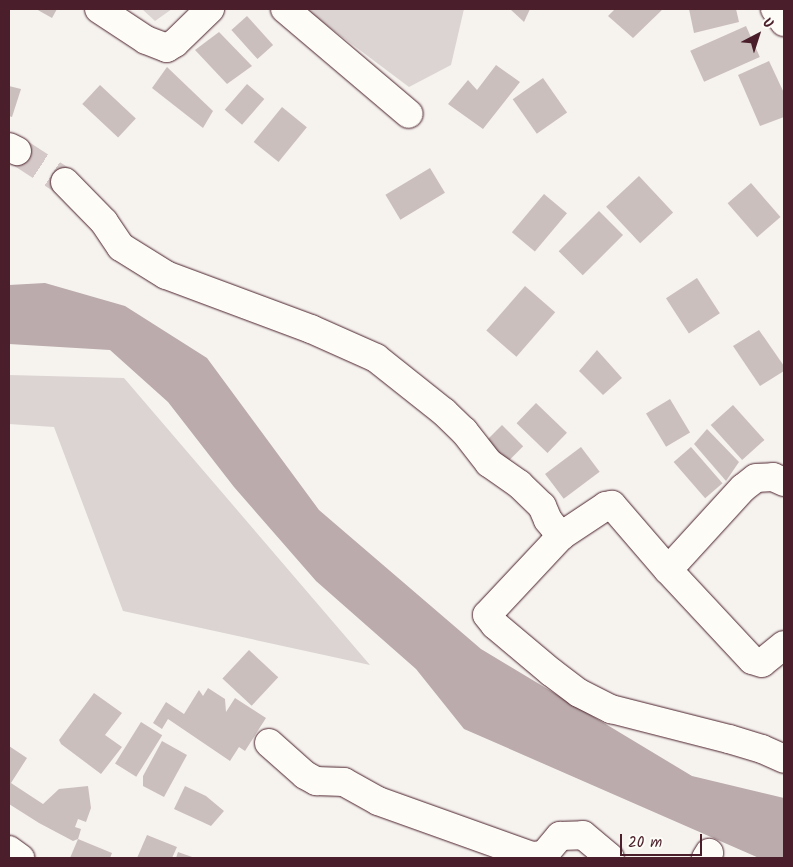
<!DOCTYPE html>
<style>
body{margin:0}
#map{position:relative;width:793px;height:867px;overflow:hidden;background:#f6f3ef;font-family:Kalam,sans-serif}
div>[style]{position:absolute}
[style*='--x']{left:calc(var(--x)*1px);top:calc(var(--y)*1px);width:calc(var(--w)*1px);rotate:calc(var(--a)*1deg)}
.green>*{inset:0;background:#dcd4d2}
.water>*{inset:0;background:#bbabac}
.building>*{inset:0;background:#cbbfbe;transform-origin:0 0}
.minor-tunnel>*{height:28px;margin-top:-14px;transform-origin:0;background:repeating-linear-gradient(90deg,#d4c9c8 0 28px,transparent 0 42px)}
.roads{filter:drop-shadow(0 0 1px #4a1f2b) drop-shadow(0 0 1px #4a1f2b)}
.minor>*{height:28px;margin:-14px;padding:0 14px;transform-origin:14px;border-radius:14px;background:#fdfcf7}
span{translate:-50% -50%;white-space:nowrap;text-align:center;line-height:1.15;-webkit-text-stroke:4.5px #fdfcf7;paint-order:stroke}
.frame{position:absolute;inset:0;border:10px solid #4a1f2b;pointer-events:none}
.north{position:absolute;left:733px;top:10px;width:50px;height:50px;-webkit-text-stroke:4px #fdfcf7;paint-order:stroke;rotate:40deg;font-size:14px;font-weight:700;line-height:20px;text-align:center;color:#4a1f2b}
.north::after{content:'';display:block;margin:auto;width:18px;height:22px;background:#4a1f2b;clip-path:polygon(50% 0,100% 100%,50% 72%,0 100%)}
.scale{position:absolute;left:620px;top:834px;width:82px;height:22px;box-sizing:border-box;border:2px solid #4a1f2b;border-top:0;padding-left:6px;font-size:15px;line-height:18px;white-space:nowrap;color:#4a1f2b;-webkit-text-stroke:4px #fdfcf7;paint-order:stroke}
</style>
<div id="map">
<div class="green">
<i style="clip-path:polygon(142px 9px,172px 9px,155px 21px)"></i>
<i style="clip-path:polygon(305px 9px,464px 9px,451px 65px,409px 87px)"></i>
<i style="clip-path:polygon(9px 375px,124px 378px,370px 665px,123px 611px,54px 427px,9px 424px)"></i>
</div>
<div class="water">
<i style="clip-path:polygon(45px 283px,125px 306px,207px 358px,319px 510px,481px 649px,692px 776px,784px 798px,784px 858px,759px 858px,464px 729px,416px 669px,316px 581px,234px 487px,168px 402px,110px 350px,9px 344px,9px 285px)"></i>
</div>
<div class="building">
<i style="clip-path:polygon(36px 9px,57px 9px,52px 18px)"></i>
<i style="clip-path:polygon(510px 9px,530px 9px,524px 22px)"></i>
<i style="clip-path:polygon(615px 9px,663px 9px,633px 38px,608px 16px)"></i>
<i style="clip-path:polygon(689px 9px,736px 9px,739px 22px,694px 33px)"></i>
<i style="left:247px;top:16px;width:39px;height:21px;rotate:48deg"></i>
<i style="left:746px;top:26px;width:34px;height:61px;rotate:66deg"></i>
<i style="clip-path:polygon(219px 32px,252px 66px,227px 84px,195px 50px)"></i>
<i style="clip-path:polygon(769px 61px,784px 93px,784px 117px,760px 126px,738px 75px)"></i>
<i style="clip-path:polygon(496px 65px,520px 82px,483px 129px,448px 104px,468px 80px,477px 90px)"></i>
<i style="clip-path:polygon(167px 67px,213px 111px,203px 128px,152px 88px)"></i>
<i style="left:543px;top:78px;width:42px;height:37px;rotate:55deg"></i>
<i style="left:247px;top:84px;width:23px;height:34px;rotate:41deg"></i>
<i style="left:100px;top:85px;width:49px;height:26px;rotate:43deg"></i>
<i style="clip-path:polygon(9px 86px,21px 89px,12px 117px,9px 116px)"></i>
<i style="left:282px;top:107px;width:32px;height:45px;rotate:39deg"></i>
<i style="left:430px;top:168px;width:29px;height:52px;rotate:59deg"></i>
<i style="left:639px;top:176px;width:50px;height:45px;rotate:47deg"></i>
<i style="left:751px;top:183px;width:45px;height:31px;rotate:49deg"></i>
<i style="left:544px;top:194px;width:30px;height:50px;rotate:40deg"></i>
<i style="left:599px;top:211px;width:34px;height:57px;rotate:45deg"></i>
<i style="left:697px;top:278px;width:42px;height:37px;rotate:57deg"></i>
<i style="left:525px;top:286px;width:40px;height:59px;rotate:41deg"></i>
<i style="clip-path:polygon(759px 330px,784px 366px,784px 371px,760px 386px,733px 346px)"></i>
<i style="clip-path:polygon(597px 350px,622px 378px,603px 395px,579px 371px)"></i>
<i style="left:670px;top:399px;width:39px;height:28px;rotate:59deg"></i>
<i style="left:536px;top:403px;width:43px;height:28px;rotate:44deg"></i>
<i style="left:733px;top:405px;width:47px;height:30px;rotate:48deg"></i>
<i style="left:502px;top:425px;width:30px;height:30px;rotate:45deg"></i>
<i style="clip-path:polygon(707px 429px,739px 462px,726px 481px,694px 444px)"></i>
<i style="left:581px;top:447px;width:31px;height:45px;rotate:53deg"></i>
<i style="left:691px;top:447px;width:48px;height:23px;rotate:49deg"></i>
<i style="left:249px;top:650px;width:40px;height:39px;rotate:43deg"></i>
<i style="clip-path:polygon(208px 688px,225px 699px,226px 712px,235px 698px,266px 718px,245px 751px,239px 747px,230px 761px,168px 719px,162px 729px,153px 723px,166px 702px,184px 714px,199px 690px,203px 696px)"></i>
<i style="clip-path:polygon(94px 693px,122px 713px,105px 735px,122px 747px,101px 774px,61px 744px,59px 740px)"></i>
<i style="left:141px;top:722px;width:25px;height:49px;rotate:32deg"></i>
<i style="clip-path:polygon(162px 741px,187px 755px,164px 797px,143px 786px,143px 776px)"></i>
<i style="clip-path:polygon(9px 746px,27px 758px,11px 783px,43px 804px,59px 789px,88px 786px,91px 808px,86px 822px,78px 819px,75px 827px,81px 829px,78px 839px,73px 841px,39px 823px,9px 804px)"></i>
<i style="clip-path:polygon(185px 786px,206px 796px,224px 811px,211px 826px,174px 809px)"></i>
<i style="clip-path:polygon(147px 835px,177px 847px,172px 858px,137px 858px)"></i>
<i style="clip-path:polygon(78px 839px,112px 853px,110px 858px,70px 858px)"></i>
<i style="clip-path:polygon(178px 852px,195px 858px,176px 858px)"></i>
</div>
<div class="minor-tunnel">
<i style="--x:17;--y:151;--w:57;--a:32.9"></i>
</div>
<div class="roads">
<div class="minor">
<i style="--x:99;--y:9;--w:56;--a:33.4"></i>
<i style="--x:146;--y:40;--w:22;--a:21"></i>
<i style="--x:167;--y:48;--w:9;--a:-32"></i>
<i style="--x:175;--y:43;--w:49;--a:-44.2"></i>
<i style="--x:285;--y:9;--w:162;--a:40.3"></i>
<i style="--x:775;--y:9;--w:16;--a:55"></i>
<i style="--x:9;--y:147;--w:9;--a:27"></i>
<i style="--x:65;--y:182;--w:56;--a:45.7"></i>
<i style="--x:104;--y:222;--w:30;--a:56"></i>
<i style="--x:121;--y:247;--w:53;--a:31.9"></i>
<i style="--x:166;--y:275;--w:155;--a:20.4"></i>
<i style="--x:311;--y:329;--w:71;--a:24"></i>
<i style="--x:376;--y:358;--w:87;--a:38.5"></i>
<i style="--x:444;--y:412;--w:28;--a:44"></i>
<i style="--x:464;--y:431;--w:41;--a:52"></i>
<i style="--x:489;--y:463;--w:37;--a:35"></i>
<i style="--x:519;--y:484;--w:32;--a:44"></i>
<i style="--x:542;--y:506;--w:15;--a:67"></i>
<i style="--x:548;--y:520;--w:21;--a:51"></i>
<i style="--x:668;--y:570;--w:111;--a:-47.6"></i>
<i style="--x:743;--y:488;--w:16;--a:-38"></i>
<i style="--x:756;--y:478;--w:17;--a:-3"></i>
<i style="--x:773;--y:477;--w:12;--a:24"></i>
<i style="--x:784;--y:645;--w:28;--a:141"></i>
<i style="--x:762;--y:663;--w:10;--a:-163"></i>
<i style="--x:752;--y:660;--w:123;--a:-133"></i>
<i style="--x:668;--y:570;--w:86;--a:-130.7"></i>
<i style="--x:612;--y:505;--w:6;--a:171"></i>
<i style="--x:606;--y:506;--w:54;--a:146.3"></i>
<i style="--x:561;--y:536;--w:108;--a:133.1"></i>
<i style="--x:487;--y:615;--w:13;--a:51"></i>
<i style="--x:495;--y:625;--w:73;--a:40"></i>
<i style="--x:551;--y:672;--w:35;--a:37"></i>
<i style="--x:579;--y:693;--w:36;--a:27"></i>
<i style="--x:611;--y:709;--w:122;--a:14.3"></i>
<i style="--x:729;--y:739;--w:34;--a:17"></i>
<i style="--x:762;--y:749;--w:24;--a:24"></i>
<i style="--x:269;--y:743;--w:48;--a:41.6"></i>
<i style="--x:305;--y:775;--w:13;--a:29"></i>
<i style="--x:316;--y:781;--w:28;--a:2"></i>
<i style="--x:344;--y:782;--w:39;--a:29"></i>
<i style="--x:378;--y:801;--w:164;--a:19.7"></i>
<i style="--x:532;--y:856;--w:12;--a:-5"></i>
<i style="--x:544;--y:855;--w:25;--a:-50"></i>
<i style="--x:560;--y:836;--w:23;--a:-2"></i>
<i style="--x:583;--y:835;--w:35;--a:40"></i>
<i style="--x:9;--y:850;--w:14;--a:36"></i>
<i style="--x:706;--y:858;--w:6;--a:-59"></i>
</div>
</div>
<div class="frame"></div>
<div class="north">U</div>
<div class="scale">20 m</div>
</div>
